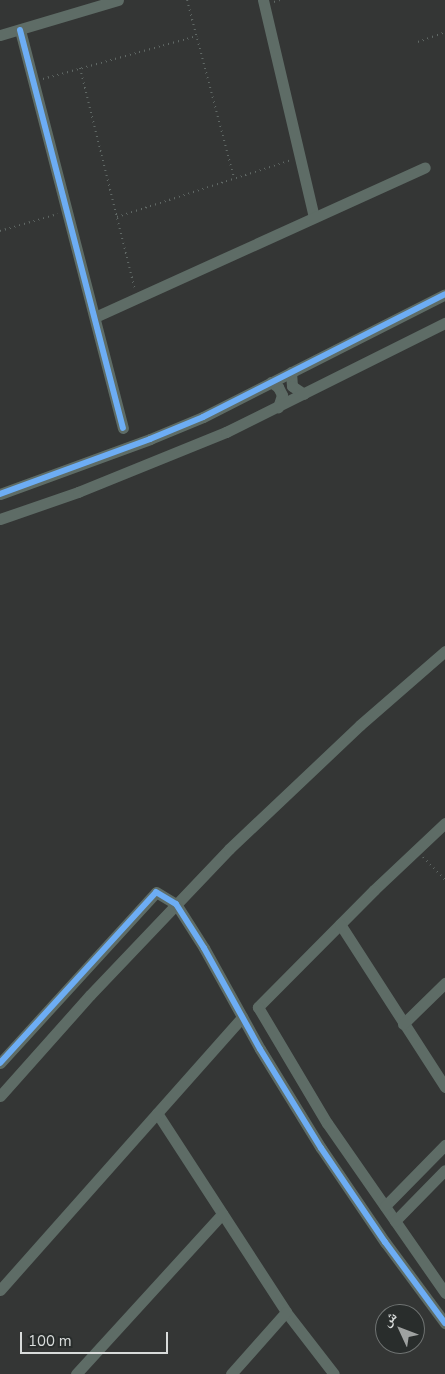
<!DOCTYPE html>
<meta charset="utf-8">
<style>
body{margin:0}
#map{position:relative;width:445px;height:1374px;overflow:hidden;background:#343635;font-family:"Nunito Sans","Noto Naskh Arabic",sans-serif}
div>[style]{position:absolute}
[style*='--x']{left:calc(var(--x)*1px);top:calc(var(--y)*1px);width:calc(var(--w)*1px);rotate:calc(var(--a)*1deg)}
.path>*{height:2px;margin-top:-1px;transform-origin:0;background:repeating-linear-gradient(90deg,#606865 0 1px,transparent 0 5px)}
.minor>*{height:11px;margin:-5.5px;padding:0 5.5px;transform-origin:5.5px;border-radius:5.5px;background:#5e6c66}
.cycleway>*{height:6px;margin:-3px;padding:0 3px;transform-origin:3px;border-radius:3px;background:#6dadf4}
span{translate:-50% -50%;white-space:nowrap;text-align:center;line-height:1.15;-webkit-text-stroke:5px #292d2c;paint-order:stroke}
.north{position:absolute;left:375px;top:1304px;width:50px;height:50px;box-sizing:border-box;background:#292d2c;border:1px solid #6f7372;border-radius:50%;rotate:313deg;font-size:14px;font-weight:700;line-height:20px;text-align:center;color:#d9dcdb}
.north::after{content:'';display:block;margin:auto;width:18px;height:22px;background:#9fa2a1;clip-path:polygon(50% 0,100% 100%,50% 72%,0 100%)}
.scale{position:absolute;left:20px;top:1332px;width:148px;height:22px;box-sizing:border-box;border:2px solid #d9dcdb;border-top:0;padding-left:6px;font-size:15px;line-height:18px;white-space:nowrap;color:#d9dcdb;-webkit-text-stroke:4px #292d2c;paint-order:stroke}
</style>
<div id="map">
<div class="path">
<i style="--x:187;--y:0;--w:184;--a:75.2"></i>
<i style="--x:274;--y:2;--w:6;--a:-18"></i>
<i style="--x:418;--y:42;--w:29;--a:-20"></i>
<i style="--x:80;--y:68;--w:226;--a:76.1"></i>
<i style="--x:43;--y:79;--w:160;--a:-15.6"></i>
<i style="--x:117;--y:217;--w:183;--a:-18.1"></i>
<i style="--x:0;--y:231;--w:60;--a:-16.3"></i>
<i style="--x:423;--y:857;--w:32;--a:46"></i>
</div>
<div class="minor">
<i style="--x:263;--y:0;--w:223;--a:76.8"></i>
<i style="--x:20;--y:30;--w:411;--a:75.5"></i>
<i style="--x:0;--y:35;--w:123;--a:-16.5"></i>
<i style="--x:95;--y:317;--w:362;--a:-24.4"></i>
<i style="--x:291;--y:372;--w:14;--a:86"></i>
<i style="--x:292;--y:386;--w:14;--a:34"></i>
<i style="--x:271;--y:382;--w:9;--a:36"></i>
<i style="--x:278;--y:387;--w:9;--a:63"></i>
<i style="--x:282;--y:395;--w:13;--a:108"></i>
<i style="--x:0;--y:494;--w:160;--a:-20.1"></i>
<i style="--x:150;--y:439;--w:57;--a:-22.5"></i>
<i style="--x:203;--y:417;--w:271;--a:-26.9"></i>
<i style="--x:0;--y:519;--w:83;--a:-19.1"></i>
<i style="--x:78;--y:492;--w:160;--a:-22.1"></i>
<i style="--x:226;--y:432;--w:245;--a:-26.5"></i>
<i style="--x:445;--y:823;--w:98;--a:136.7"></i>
<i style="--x:374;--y:890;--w:165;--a:134.8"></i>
<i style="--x:258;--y:1007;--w:135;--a:59.3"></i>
<i style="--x:327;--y:1123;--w:207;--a:55.2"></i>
<i style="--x:340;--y:924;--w:194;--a:57.2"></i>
<i style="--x:403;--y:1024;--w:59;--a:-44.3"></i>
<i style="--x:0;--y:1063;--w:231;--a:-47.6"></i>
<i style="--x:156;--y:892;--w:23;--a:31"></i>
<i style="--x:176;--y:904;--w:52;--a:57.5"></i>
<i style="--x:204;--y:948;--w:115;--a:61"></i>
<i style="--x:260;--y:1049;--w:116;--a:58.4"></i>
<i style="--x:321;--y:1148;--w:114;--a:55.8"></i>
<i style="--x:385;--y:1242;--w:101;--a:53.5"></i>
<i style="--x:0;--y:1096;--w:135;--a:-48.3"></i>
<i style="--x:90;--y:995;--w:202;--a:-46.4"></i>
<i style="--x:229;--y:849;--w:180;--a:-43.4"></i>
<i style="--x:360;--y:725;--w:113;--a:-41"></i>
<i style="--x:157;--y:1113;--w:237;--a:57"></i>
<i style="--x:286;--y:1312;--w:78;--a:52.3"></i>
<i style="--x:385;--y:1206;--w:86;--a:-45.5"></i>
<i style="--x:395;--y:1221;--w:71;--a:-45.6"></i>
<i style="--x:0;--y:1290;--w:365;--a:-48.4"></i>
<i style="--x:76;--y:1374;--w:217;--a:-47.6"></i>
<i style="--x:231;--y:1374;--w:83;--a:-48.4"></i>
</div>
<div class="cycleway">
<i style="--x:20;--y:30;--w:411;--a:75.5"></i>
<i style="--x:0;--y:494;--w:160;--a:-20.1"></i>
<i style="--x:150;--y:439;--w:57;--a:-22.5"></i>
<i style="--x:203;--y:417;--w:271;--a:-26.9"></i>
<i style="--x:0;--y:1063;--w:231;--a:-47.6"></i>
<i style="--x:156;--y:892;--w:23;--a:31"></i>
<i style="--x:176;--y:904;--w:52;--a:57.5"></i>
<i style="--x:204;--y:948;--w:115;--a:61"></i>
<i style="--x:260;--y:1049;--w:116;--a:58.4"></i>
<i style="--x:321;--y:1148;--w:114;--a:55.8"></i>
<i style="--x:385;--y:1242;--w:101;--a:53.5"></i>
</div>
<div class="north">ش</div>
<div class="scale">100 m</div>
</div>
